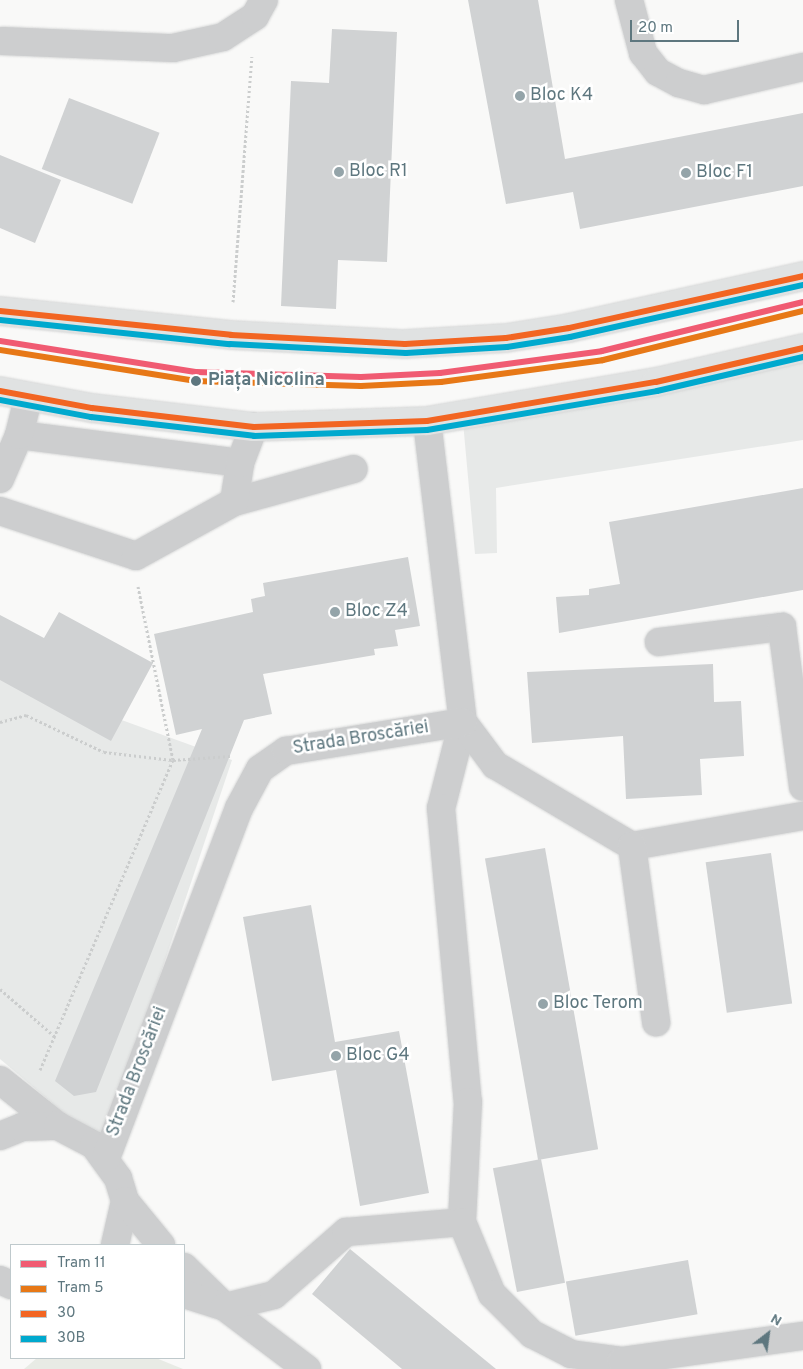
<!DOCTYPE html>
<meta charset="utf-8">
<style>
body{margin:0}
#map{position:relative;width:803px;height:1369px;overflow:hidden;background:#f9f9f8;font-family:Overpass,sans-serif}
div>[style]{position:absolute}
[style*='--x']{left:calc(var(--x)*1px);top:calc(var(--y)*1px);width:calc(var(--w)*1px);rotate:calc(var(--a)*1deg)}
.built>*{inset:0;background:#e7e9e8}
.green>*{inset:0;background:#e8ebe5}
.building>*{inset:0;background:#d0d2d3;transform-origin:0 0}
.path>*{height:3px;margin-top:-1.5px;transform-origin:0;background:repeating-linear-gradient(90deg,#cbcdcd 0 2.5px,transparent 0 5px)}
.roads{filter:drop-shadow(0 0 1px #d6d7d7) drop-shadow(0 0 1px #d6d7d7)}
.minor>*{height:28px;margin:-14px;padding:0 14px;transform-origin:14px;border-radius:14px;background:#cdcecf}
.major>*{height:28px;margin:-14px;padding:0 14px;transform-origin:14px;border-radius:14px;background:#e0e2e2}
.bus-1>*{height:6px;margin:-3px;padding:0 3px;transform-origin:3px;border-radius:3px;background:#f26522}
.bus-2>*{height:6px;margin:-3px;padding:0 3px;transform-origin:3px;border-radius:3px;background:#00a9ce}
.tram-1>*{height:6px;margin:-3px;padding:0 3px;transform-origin:3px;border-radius:3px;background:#f05b72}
.tram-2>*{height:6px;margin:-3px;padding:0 3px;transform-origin:3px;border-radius:3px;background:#e77817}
.dots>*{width:14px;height:14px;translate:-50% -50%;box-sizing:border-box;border:2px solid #fff;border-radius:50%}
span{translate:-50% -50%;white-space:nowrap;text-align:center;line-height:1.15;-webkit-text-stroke:5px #fff;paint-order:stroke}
.poi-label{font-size:18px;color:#5e777f}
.left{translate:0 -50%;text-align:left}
.stop-label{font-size:18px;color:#5e777f;font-weight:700}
.street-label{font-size:18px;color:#5e777f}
.legend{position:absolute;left:10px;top:1244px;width:175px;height:115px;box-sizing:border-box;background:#fff;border:1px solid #bfc9cc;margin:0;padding:6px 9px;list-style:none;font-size:15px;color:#5e777f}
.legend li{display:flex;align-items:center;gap:10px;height:25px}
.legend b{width:25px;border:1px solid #bfc9cc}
.north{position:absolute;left:743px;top:1309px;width:50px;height:50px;-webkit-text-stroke:4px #fff;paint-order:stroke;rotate:30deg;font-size:14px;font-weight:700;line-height:20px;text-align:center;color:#5e777f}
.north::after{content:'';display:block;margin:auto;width:18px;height:22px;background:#5e777f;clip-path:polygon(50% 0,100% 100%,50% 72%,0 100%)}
.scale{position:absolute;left:630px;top:20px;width:109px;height:22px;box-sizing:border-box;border:2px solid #5e777f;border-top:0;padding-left:6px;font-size:15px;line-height:18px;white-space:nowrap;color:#5e777f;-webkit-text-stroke:4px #fff;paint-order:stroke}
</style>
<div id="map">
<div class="built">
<i style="clip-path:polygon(803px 355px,803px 440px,496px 488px,497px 553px,475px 554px,463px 422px)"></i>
<i style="clip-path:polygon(0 676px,232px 760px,103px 1146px,0 1059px)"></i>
</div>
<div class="green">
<i style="clip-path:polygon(37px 1358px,156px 1358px,183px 1369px,24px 1369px)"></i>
</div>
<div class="building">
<i style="clip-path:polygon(468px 0,538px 0,565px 159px,803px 113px,803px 186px,580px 229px,573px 192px,506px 204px)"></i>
<i style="clip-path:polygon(332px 29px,397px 32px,387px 262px,338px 260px,336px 309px,281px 306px,291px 81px,329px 83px)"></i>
<i style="left:69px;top:98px;width:97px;height:76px;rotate:21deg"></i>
<i style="clip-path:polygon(0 155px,61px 180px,35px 243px,0 228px)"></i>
<i style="clip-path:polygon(803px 488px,803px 590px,559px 633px,556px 597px,589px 595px,589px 589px,620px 584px,609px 522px)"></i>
<i style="clip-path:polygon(408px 557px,420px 626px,395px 630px,398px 646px,374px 649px,375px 655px,263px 674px,272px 714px,244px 720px,96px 1092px,74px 1096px,55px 1081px,202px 729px,176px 735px,154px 634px,253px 612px,251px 599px,265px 596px,263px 583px)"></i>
<i style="clip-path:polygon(59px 612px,153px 663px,111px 741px,0 680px,0 615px,44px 638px)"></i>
<i style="clip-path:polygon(713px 664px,714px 702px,741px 701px,744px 756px,700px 759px,702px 795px,626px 799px,623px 736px,532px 743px,527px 672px)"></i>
<i style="left:545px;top:848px;width:306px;height:61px;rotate:80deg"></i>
<i style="left:771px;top:853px;width:152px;height:66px;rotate:82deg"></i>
<i style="clip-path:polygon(311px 905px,335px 1042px,399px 1031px,429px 1193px,360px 1206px,336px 1070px,272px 1081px,243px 917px)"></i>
<i style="left:541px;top:1159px;width:126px;height:49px;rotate:79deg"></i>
<i style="clip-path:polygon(350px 1249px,496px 1369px,402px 1369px,312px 1294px)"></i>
<i style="left:688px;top:1260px;width:55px;height:124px;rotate:80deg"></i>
</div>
<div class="path">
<i style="--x:233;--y:302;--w:246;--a:-85.6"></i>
<i style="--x:0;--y:722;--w:27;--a:-15"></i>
<i style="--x:26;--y:715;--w:86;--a:25.4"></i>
<i style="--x:104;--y:752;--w:69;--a:6.6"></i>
<i style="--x:173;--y:760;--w:177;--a:-101.4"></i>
<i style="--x:0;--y:989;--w:72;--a:41"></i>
<i style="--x:40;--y:1070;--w:337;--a:-66.8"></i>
<i style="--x:173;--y:760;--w:57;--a:-4"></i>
</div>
<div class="roads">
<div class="minor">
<i style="--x:629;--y:0;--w:55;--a:75.2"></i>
<i style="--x:643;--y:53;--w:24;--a:52"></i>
<i style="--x:658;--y:72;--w:24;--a:28"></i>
<i style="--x:679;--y:83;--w:26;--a:16"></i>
<i style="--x:704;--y:90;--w:102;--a:-13.1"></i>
<i style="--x:3;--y:41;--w:170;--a:2.4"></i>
<i style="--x:173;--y:48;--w:51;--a:-12.4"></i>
<i style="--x:223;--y:37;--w:38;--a:-33"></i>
<i style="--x:255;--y:16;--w:18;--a:-61"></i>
<i style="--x:427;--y:421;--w:303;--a:83.2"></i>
<i style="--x:463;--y:722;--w:89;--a:104.3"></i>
<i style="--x:441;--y:808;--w:295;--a:84.8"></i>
<i style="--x:468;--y:1102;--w:120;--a:92.9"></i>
<i style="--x:19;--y:435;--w:223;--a:7.2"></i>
<i style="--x:0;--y:479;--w:48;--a:-66.6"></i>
<i style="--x:19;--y:435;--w:38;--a:-76"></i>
<i style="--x:234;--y:502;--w:124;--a:-15.4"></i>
<i style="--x:0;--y:511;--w:143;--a:18.3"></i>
<i style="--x:136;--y:556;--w:112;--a:-28.9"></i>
<i style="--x:234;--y:502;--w:39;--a:-81"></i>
<i style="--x:240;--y:463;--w:39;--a:-69"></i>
<i style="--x:659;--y:642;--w:124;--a:-7"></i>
<i style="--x:782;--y:627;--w:161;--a:82.5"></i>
<i style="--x:463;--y:722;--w:54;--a:53.3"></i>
<i style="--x:495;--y:765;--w:159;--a:30.6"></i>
<i style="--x:632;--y:846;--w:174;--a:-10"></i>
<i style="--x:632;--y:846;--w:178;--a:82.2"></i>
<i style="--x:0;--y:1080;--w:74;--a:38.4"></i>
<i style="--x:0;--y:1136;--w:24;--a:-22"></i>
<i style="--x:22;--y:1127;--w:36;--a:-2"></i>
<i style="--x:58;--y:1126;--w:41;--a:27.8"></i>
<i style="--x:94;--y:1145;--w:41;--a:54"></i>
<i style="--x:118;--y:1178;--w:24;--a:73"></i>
<i style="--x:125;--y:1201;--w:45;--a:102.8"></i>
<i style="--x:106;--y:1158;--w:374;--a:-69.2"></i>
<i style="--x:239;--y:808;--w:44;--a:-61.7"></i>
<i style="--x:260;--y:769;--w:32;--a:-35"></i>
<i style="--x:286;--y:751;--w:179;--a:-9.3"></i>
<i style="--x:125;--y:1201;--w:57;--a:50.7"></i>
<i style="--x:184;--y:1267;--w:57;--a:44.3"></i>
<i style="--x:225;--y:1307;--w:103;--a:37.1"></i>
<i style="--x:0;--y:1280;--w:12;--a:24"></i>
<i style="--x:184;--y:1294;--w:43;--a:17.6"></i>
<i style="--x:225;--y:1307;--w:50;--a:-13.8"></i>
<i style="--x:274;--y:1295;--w:96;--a:-41.2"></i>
<i style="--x:346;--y:1232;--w:116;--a:-4.9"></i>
<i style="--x:462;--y:1222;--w:78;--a:67.4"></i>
<i style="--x:492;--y:1294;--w:57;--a:45"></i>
<i style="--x:532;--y:1334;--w:44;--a:27.1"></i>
<i style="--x:571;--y:1354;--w:51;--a:7.8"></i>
<i style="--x:622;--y:1361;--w:183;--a:-7.9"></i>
</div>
<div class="major">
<i style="--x:0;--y:311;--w:232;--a:5.9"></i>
<i style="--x:231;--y:335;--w:174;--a:3"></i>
<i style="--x:405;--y:344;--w:101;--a:-3.4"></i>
<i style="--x:506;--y:338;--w:64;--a:-9"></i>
<i style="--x:569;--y:328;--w:240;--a:-12.5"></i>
<i style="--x:0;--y:391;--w:94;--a:10.5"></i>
<i style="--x:92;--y:408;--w:163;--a:6.7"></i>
<i style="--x:254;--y:427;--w:173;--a:-2"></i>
<i style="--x:427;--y:421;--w:232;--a:-9.7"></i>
<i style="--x:656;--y:382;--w:151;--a:-13"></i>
</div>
</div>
<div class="bus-1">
<i style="--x:0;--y:311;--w:232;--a:5.9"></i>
<i style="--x:231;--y:335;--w:174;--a:3"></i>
<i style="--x:405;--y:344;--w:101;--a:-3.4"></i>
<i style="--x:506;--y:338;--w:64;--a:-9"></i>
<i style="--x:569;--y:328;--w:240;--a:-12.5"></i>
<i style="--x:0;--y:391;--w:94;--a:10.5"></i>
<i style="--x:92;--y:408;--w:163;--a:6.7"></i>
<i style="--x:254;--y:427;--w:173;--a:-2"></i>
<i style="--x:427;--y:421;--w:232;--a:-9.7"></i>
<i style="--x:656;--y:382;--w:151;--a:-13"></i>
</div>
<div class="bus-2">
<i style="--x:0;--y:320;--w:231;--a:6"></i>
<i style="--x:230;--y:344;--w:176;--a:2.9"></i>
<i style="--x:406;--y:353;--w:101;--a:-3.4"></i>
<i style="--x:507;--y:347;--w:64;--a:-9"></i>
<i style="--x:570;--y:337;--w:239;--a:-12.6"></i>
<i style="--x:0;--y:400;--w:93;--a:10.6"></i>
<i style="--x:91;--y:417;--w:164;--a:6.6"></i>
<i style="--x:254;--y:436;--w:173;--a:-2"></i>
<i style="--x:427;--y:430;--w:233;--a:-9.6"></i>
<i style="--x:657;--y:391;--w:150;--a:-13.1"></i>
</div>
<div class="tram-1">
<i style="--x:0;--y:341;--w:198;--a:9"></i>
<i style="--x:196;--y:372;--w:165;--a:1.7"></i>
<i style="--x:361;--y:377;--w:79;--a:-2.9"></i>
<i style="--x:440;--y:373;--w:163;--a:-7.7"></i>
<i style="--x:602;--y:351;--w:207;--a:-13.7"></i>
</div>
<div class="tram-2">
<i style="--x:0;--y:350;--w:197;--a:9"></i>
<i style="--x:195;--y:381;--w:166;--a:1.7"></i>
<i style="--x:361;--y:386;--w:80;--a:-2.9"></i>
<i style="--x:441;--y:382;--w:163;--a:-7.7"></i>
<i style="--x:603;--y:360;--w:206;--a:-13.8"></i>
</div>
<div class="dots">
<i style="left:520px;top:96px;background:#94a4a9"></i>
<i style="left:339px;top:172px;background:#94a4a9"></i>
<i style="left:686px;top:173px;background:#94a4a9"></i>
<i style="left:196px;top:381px;background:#5e777f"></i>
<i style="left:335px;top:612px;background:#94a4a9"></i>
<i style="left:543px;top:1004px;background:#94a4a9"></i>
<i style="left:336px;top:1056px;background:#94a4a9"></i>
</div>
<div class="poi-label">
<span class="left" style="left:530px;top:96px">Bloc K4</span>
<span class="left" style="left:349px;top:172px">Bloc R1</span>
<span class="left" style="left:696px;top:173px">Bloc F1</span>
<span class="left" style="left:345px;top:612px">Bloc Z4</span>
<span class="left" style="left:553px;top:1004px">Bloc Terom</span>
<span class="left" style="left:346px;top:1056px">Bloc G4</span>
</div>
<div class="stop-label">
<span class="left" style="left:208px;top:381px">Piața Nicolina</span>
</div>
<div class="street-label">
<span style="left:361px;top:739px;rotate:-9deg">Strada Broscăriei</span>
<span style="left:138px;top:1072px;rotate:-69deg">Strada Broscăriei</span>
</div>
<ul class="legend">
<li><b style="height:6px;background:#f05b72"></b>Tram 11</li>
<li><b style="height:6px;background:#e77817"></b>Tram 5</li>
<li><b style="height:6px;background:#f26522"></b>30</li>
<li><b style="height:6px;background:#00a9ce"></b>30B</li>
</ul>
<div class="north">N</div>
<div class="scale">20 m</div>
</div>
